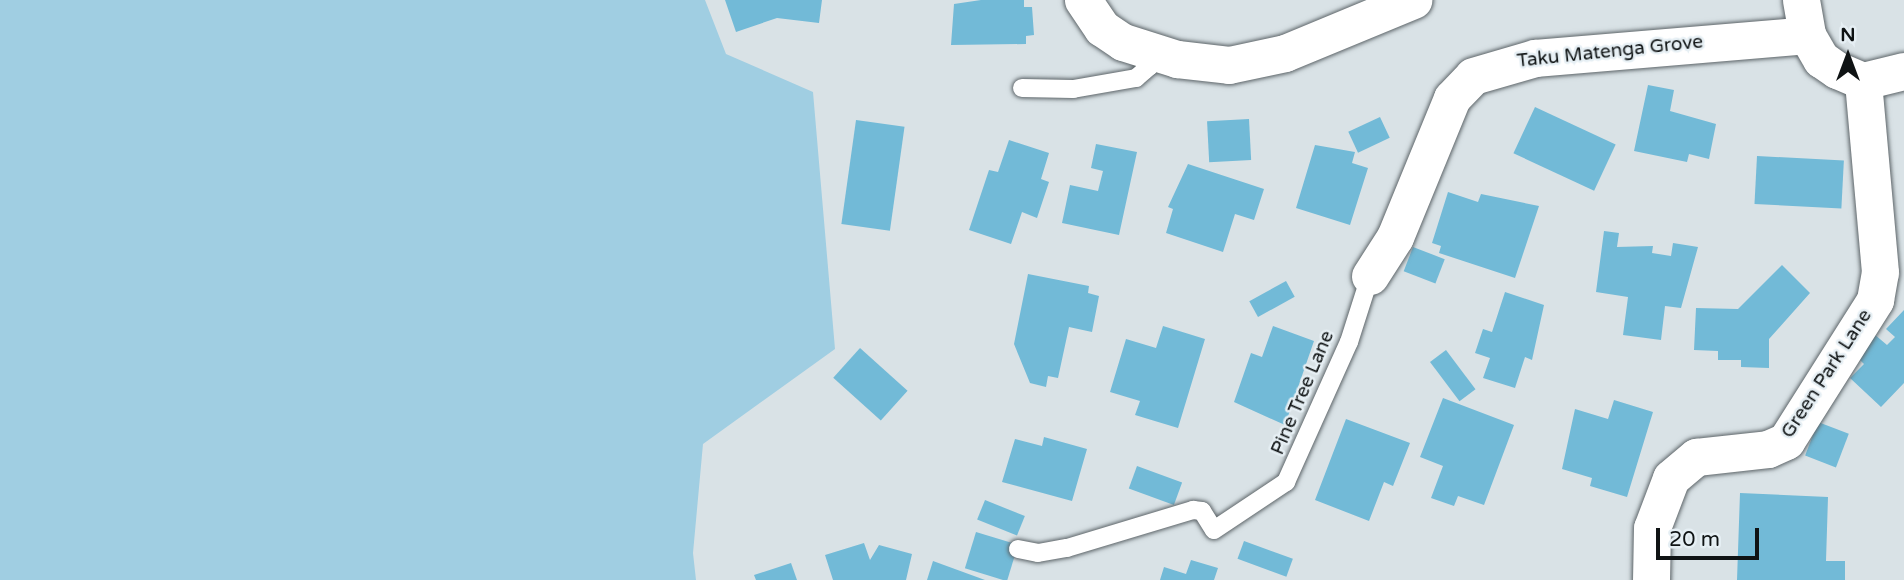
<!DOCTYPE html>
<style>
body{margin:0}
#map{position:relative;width:1904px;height:580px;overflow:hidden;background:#d9e2e6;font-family:"Varela Round",sans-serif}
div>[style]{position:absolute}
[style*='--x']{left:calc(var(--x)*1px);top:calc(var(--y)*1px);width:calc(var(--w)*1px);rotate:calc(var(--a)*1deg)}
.green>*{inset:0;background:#a0cee2}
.building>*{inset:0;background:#72bad7;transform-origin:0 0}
.roads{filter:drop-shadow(0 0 2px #5d6569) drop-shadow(0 0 2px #5d6569)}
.service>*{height:18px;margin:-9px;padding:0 9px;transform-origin:9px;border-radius:9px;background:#fff}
.minor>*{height:37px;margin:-18.5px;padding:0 18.5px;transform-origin:18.5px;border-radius:18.5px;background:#fff}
span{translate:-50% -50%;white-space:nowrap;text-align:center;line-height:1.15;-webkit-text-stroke:5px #e6eff4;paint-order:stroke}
.street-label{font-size:19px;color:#0f1314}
.north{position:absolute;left:1813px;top:21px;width:70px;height:70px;-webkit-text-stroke:5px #e6eff4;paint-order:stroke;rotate:0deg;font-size:19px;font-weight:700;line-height:28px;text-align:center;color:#0f1314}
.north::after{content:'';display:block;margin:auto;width:24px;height:32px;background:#0f1314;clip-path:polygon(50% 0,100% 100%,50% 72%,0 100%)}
.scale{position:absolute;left:1656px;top:528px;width:103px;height:32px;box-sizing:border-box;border:4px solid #0f1314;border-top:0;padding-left:9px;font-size:21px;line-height:24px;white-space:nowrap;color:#0f1314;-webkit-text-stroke:5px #e6eff4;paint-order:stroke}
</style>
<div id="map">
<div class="green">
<i style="clip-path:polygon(0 0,705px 0,726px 54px,813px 92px,835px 349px,703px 444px,693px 553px,696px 580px,0 580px)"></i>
</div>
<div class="building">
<i style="clip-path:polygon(725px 0,822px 0,819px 23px,777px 18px,736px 32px)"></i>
<i style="clip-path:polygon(981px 0,1024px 0,1024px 7px,1032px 7px,1034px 35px,1026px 36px,1026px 44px,951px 45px,954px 4px)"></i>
<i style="clip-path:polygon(1648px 85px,1674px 90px,1670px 111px,1716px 124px,1709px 159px,1689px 154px,1687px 162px,1634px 151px)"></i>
<i style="left:1535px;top:107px;width:89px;height:51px;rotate:25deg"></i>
<i style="left:1380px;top:117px;width:23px;height:35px;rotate:65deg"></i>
<i style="left:1249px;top:119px;width:41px;height:42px;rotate:87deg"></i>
<i style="left:856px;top:120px;width:49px;height:105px;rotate:8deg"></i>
<i style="clip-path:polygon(1009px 140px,1049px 153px,1041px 179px,1049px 182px,1037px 218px,1022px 212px,1011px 244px,969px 230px,989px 170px,998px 172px)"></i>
<i style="clip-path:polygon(1096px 144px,1137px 152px,1119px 235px,1062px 223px,1070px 185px,1098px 191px,1103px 171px,1091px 168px)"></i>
<i style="clip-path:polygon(1315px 145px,1355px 152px,1352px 163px,1368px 168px,1350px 225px,1296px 208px)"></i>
<i style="left:1757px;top:156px;width:87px;height:48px;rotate:3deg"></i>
<i style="clip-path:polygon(1188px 164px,1264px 189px,1254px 220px,1235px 214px,1223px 252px,1166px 233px,1173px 209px,1168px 207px)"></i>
<i style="clip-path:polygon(1448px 192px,1478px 202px,1481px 194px,1539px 206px,1515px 278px,1439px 253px,1441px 246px,1432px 243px)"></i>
<i style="clip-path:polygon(1604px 231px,1619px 233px,1617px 247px,1653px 246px,1652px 253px,1671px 256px,1673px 243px,1698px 247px,1681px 308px,1665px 306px,1661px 340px,1623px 335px,1628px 297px,1596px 292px)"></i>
<i style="left:1413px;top:247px;width:34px;height:26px;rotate:21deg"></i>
<i style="clip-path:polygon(1782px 265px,1810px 293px,1769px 339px,1769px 368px,1741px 367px,1741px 360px,1718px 360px,1718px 351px,1694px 350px,1696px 308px,1738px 309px)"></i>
<i style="clip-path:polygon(1028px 274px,1089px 286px,1088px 293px,1099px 296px,1092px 332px,1069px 327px,1058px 378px,1048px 376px,1046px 387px,1030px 383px,1014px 344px)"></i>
<i style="left:1286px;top:281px;width:18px;height:42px;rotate:61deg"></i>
<i style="clip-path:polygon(1505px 292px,1544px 305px,1532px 360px,1525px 357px,1515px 388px,1483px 378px,1490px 358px,1475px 353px,1483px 329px,1492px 332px)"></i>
<i style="clip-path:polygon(1904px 310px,1904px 383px,1881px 407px,1850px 378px,1864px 364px,1855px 355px,1874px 334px,1887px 345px,1895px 337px,1886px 329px)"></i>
<i style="clip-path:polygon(1163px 326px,1205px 339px,1178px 428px,1135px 415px,1140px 401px,1110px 392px,1126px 339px,1156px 348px)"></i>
<i style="clip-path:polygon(1273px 326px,1314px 341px,1285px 425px,1234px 402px,1251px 353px,1262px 357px)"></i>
<i style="left:860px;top:348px;width:64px;height:40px;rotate:42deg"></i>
<i style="left:1446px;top:350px;width:49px;height:20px;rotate:53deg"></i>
<i style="clip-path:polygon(1443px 398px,1514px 425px,1484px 505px,1458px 496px,1454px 506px,1431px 498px,1443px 466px,1420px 457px)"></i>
<i style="clip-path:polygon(1614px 400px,1653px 412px,1627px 497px,1590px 486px,1592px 478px,1562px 469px,1575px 409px,1608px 419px)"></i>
<i style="clip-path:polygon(1346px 419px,1410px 443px,1393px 486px,1384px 482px,1369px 521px,1315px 500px)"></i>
<i style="left:1818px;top:422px;width:33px;height:36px;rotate:21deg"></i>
<i style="clip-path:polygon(1044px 437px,1087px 449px,1072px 501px,1002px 482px,1015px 439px,1042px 446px)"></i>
<i style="left:1137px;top:466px;width:48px;height:24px;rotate:20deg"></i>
<i style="clip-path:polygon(1740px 493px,1828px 497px,1826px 561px,1845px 561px,1845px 580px,1737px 580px)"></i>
<i style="left:985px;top:500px;width:43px;height:21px;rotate:22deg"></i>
<i style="left:976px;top:532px;width:44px;height:38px;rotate:17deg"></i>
<i style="left:1244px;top:541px;width:52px;height:19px;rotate:20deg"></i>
<i style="clip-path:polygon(864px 543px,870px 560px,879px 545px,912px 554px,906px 580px,833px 580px,825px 555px)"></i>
<i style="clip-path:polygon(1191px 560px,1218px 568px,1214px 580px,1160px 580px,1164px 567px,1186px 574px)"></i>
<i style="clip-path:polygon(933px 561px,985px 580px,927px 580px)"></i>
<i style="clip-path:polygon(791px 563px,797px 580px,756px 580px,754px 575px)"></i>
</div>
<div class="roads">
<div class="service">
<i style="--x:1022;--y:88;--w:51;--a:1.1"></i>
<i style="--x:1073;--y:89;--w:64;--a:-9.9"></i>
<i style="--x:1136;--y:78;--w:18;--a:-41"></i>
<i style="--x:1150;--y:66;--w:13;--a:-77"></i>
<i style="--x:1018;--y:549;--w:20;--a:11"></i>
<i style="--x:1038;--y:553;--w:29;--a:-10"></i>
<i style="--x:1067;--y:548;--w:132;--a:-16.8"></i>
<i style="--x:1193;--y:510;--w:9;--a:6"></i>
<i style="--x:1202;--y:511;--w:22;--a:58"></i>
<i style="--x:1214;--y:530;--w:87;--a:-33.7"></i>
<i style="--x:1286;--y:482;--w:154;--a:-65.8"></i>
<i style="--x:1349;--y:342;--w:69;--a:-72.3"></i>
</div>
<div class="minor">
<i style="--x:1083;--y:0;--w:34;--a:56"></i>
<i style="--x:1102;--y:28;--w:25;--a:34"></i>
<i style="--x:1123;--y:42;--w:57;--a:17.5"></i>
<i style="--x:1177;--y:59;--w:52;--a:6.6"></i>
<i style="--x:1229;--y:65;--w:57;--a:-12.1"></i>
<i style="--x:1285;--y:53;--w:139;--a:-22.5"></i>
<i style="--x:1801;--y:0;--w:36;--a:80"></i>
<i style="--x:1807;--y:35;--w:28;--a:60"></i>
<i style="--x:1821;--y:59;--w:19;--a:35"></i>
<i style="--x:1837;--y:70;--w:28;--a:23"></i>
<i style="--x:1863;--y:81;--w:42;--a:-13.7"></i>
<i style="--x:1370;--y:276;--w:46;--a:-57.3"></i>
<i style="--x:1395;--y:237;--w:150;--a:-67.7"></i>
<i style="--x:1452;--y:98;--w:30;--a:-46"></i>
<i style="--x:1473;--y:76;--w:65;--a:-16.2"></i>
<i style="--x:1535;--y:58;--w:273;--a:-4.8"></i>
<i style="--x:1651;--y:580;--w:52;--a:-88.9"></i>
<i style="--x:1652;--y:528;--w:53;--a:-69.2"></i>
<i style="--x:1671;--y:478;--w:33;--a:-40"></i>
<i style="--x:1696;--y:457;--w:72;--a:-6.3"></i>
<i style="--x:1768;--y:449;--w:20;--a:-24"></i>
<i style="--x:1786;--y:441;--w:167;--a:-57.7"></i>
<i style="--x:1875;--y:300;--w:28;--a:-80"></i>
<i style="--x:1880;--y:272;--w:192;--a:-95.1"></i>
</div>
</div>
<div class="street-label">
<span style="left:1610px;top:52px;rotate:-6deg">Taku Matenga Grove</span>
<span style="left:1827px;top:374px;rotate:-57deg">Green Park Lane</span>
<span style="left:1303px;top:393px;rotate:-67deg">Pine Tree Lane</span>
</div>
<div class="north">N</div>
<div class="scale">20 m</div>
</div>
